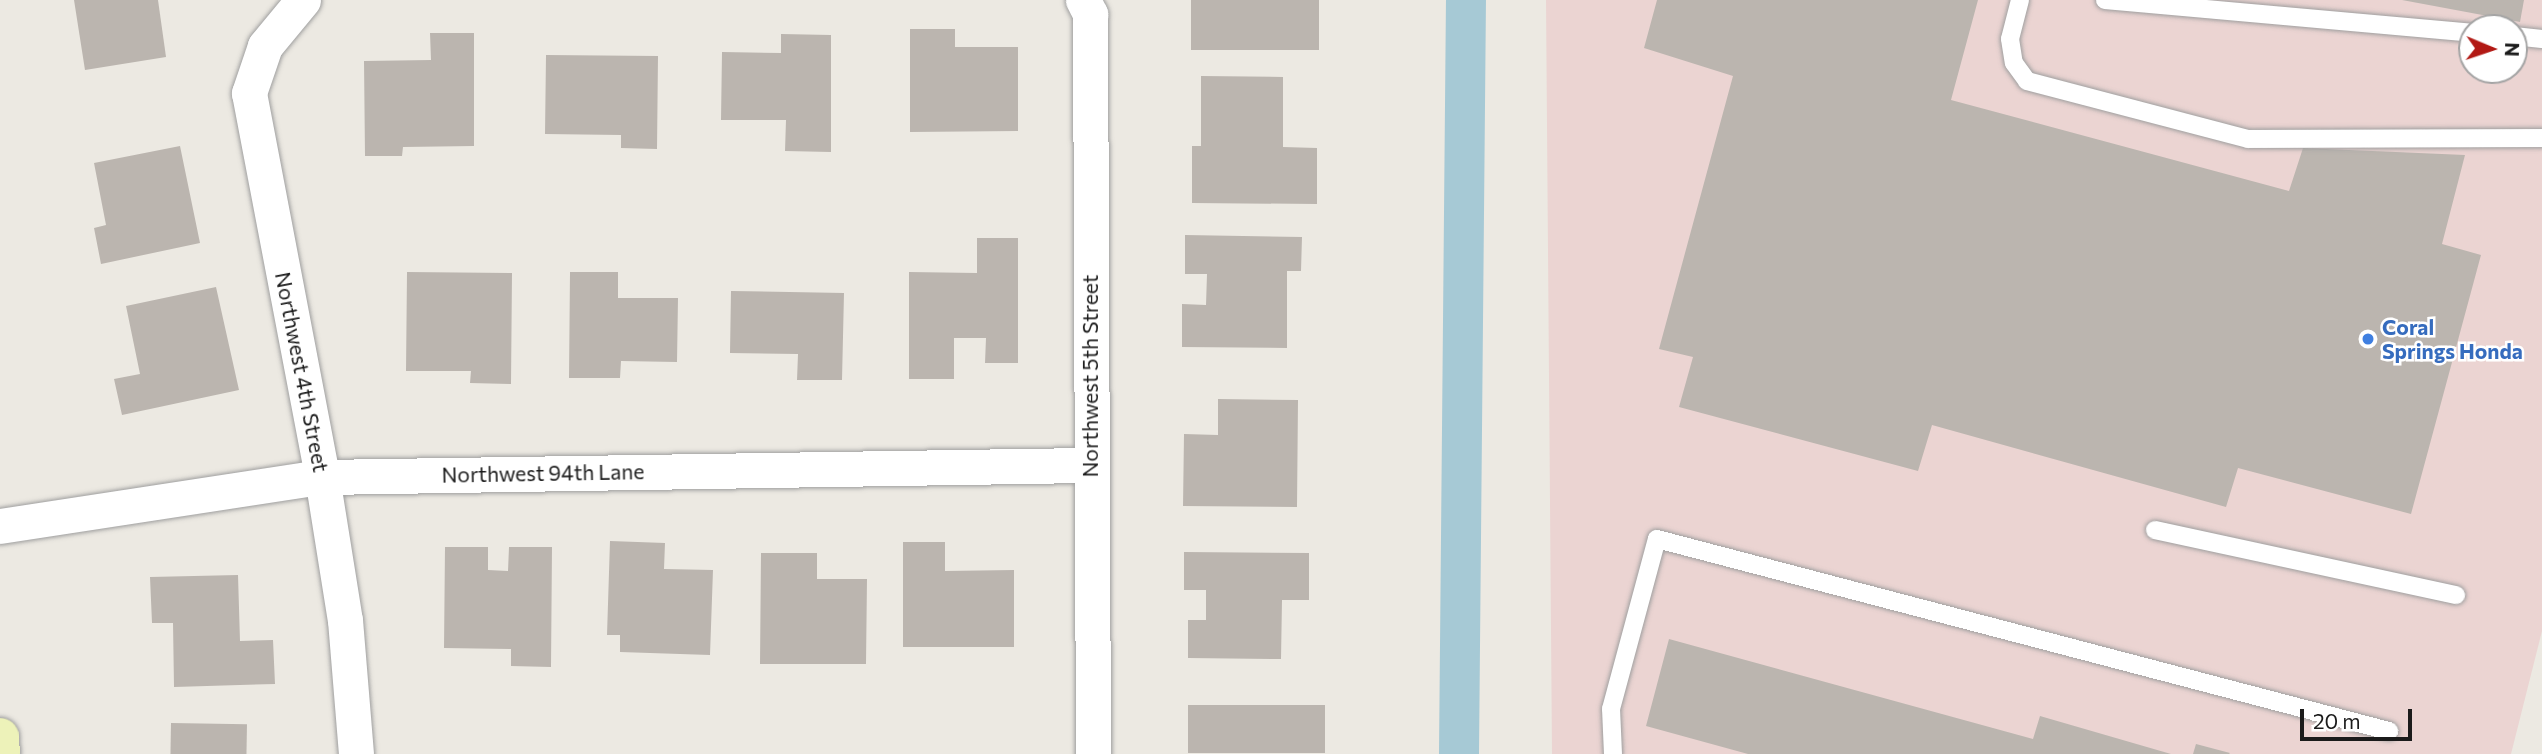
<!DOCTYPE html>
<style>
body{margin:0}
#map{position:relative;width:2542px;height:754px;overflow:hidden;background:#ece9e2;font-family:Commissioner,sans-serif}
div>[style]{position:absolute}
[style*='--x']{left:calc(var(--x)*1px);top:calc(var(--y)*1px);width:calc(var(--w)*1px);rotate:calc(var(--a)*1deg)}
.commercial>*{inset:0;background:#ebd4d2}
.canal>*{height:40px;margin:-20px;padding:0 20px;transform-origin:20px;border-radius:20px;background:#a6c9d5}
.building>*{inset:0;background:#bbb5af;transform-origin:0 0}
.roads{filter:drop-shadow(0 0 2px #9f9f9f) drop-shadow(0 0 2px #9f9f9f)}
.lane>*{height:18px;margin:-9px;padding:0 9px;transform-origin:9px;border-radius:9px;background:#fff}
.street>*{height:35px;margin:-17.5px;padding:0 17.5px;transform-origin:17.5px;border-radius:17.5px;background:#fff}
.secondary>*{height:38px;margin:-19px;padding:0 19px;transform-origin:19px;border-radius:19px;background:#edf2b9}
.dots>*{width:19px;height:19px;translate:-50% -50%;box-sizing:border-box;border:4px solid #fff;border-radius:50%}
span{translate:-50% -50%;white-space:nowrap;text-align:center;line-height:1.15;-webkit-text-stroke:5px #fff;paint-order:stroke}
.shop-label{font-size:21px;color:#366cbe;font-weight:700}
.left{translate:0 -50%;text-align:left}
.street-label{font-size:21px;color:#1b1b1b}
.north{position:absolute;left:2458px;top:14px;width:70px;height:70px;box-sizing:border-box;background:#fff;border:2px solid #a4a4a4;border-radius:50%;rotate:92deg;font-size:19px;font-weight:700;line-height:28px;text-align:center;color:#1b1b1b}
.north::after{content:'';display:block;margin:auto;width:24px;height:32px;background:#b21914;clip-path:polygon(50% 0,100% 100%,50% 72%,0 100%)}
.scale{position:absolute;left:2300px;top:709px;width:112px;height:32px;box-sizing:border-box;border:4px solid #1b1b1b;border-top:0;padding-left:9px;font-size:21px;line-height:24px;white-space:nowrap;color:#1b1b1b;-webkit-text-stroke:5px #fff;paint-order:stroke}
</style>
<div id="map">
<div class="commercial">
<i style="clip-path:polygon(evenodd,1546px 0,2542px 0,2542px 631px,2511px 754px,1552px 754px,1546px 0,2472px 28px,2514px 28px,2514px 70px,2472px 70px,2472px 28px)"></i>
</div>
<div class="canal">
<i style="--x:1459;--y:754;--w:754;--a:-89.47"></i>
</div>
<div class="building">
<i style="clip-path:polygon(74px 0,158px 0,166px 57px,85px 70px)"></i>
<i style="left:1191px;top:0;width:128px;height:50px"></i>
<i style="clip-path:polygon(1657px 0,1978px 0,1951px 100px,2289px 191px,2303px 148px,2465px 155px,2442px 244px,2481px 255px,2411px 514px,2238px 468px,2226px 507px,1932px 425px,1918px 471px,1679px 407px,1693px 357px,1659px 349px,1733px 76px,1644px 48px)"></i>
<i style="clip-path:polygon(2402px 0,2524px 0,2520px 22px)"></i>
<i style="clip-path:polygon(910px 29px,955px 29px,955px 47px,1018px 47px,1018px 131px,910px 132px)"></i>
<i style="clip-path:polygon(430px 33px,474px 33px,474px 146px,403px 147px,402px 156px,365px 156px,364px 61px,431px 60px)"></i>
<i style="clip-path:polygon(781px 34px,831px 35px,831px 152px,785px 151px,786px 120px,721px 120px,722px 52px,781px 53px)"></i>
<i style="clip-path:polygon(546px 55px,658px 56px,657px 149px,621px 148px,621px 135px,545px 134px)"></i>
<i style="clip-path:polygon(1201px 76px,1283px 77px,1283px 147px,1317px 148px,1317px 204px,1192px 203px,1192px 146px,1201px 146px)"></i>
<i style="clip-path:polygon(180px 146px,200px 243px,101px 264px,94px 228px,106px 225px,94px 163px)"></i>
<i style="clip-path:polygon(1185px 235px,1302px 237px,1301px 271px,1287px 271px,1287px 348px,1182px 347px,1182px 304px,1206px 305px,1207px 274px,1185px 274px)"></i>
<i style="clip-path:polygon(977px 238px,1018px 238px,1018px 363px,985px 363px,986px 338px,954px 338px,954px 379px,909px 379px,909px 272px,977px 273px)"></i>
<i style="clip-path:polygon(407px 272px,512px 273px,511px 384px,470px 383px,471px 371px,406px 371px)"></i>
<i style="clip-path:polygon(570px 272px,618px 272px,618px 298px,678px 298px,677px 362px,621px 361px,620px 378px,569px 378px)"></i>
<i style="clip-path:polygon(216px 287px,239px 390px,122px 415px,114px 379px,140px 374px,126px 306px)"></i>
<i style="clip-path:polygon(731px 291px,844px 293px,842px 380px,797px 380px,798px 354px,730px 353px)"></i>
<i style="clip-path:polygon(1218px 399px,1298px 400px,1297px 507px,1183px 506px,1184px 434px,1218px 435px)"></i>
<i style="clip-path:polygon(610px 541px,665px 543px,664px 569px,713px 570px,710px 655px,620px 652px,620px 635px,607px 635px)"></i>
<i style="clip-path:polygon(903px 542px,945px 542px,945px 571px,1014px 570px,1014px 647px,903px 647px)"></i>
<i style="clip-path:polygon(445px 547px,488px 547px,488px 570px,508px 571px,509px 547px,552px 547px,551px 667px,511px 666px,511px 649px,444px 648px)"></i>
<i style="clip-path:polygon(1184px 552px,1309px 553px,1309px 600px,1282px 600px,1281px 659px,1188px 658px,1188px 620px,1206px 620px,1206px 590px,1184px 590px)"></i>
<i style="clip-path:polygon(761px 553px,817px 553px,817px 579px,867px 579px,866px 664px,760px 664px)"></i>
<i style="clip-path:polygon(238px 575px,240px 641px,273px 640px,275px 684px,174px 687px,173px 623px,152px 623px,150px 577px)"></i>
<i style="clip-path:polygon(1669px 639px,2033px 739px,2040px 716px,2171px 754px,1748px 754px,1646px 726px)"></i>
<i style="left:1188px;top:705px;width:137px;height:48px"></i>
<i style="left:171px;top:723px;width:76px;height:31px;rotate:1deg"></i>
<i style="clip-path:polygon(2196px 744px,2230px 753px,2229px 754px,2193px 754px)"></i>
</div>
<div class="roads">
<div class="lane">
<i style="--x:2020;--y:0;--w:40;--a:104.4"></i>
<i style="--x:2010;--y:39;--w:24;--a:81"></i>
<i style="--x:2014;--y:63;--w:22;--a:54"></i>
<i style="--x:2027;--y:81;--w:228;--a:14.7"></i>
<i style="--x:2248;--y:139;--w:294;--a:-0.2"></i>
<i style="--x:2105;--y:0;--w:368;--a:5.1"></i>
<i style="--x:2514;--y:36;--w:28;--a:6"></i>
<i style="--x:2155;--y:530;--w:308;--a:12.2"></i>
<i style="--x:1613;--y:754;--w:45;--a:-92.5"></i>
<i style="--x:1611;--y:709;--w:176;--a:-74.9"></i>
<i style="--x:1657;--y:539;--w:757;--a:14.7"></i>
</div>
<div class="street">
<i style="--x:303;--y:0;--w:60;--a:129.6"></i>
<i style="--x:265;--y:46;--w:50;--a:108.8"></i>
<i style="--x:249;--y:93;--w:391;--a:79.2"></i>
<i style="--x:322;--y:477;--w:145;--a:80.9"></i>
<i style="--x:345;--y:620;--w:134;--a:85.3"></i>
<i style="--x:1083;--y:0;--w:16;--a:63"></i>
<i style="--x:1090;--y:14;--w:740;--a:89.77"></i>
<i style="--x:0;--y:526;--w:326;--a:-8.7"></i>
<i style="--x:322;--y:477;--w:767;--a:-0.9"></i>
</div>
<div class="secondary">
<i style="--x:0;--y:737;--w:17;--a:87"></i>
</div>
</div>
<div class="dots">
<i style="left:2368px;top:339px;background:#3f7fe0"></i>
</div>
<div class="shop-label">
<span class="left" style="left:2382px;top:339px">Coral<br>Springs Honda</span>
</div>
<div class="street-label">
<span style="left:302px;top:372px;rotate:79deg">Northwest 4th Street</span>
<span style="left:1090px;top:376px;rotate:-90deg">Northwest 5th Street</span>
<span style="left:543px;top:473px;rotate:-1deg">Northwest 94th Lane</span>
</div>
<div class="north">N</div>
<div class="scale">20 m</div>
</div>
